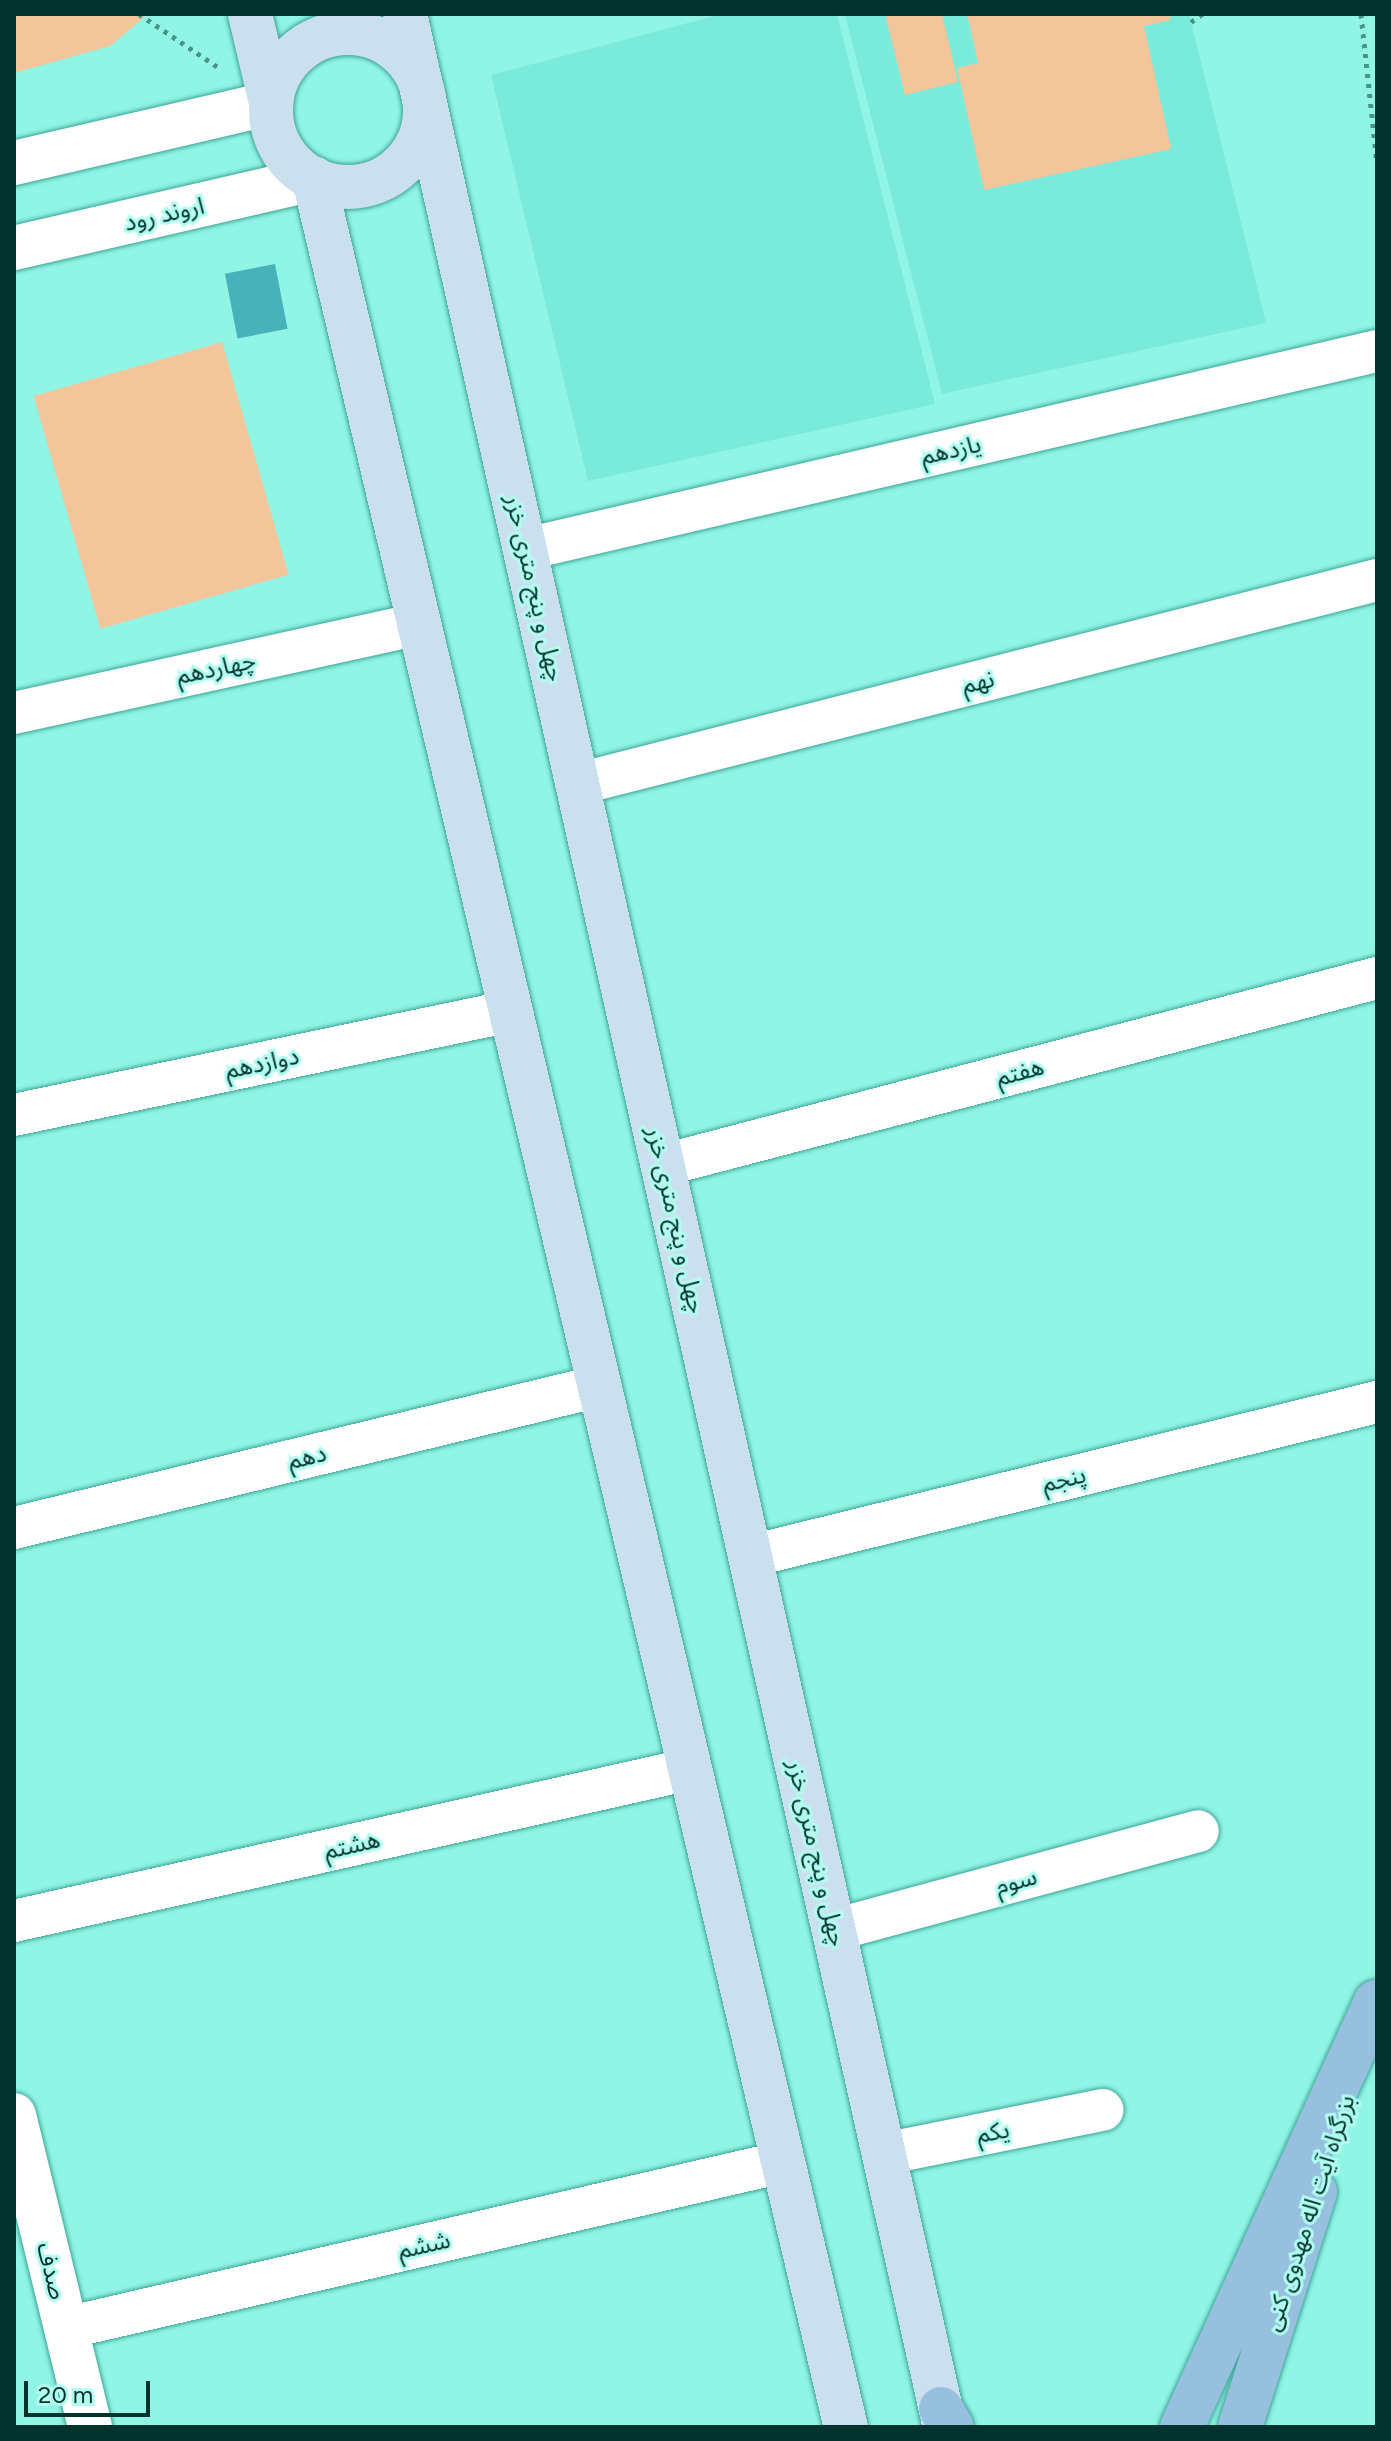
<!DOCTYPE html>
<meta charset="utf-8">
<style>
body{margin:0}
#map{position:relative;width:1391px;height:2441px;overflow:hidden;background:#91f5e5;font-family:Figtree,"Noto Sans Arabic",sans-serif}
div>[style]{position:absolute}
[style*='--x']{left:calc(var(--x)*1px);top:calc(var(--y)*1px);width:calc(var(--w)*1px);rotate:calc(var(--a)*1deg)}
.built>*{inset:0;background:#7aebdb}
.green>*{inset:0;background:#f3c59b;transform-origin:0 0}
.building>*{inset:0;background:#48b2bb;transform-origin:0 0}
.path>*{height:5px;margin-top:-2.5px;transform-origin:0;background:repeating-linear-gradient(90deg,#4a9388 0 4px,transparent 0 10px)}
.roads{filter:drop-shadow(0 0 2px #3da597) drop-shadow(0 0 2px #3da597)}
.minor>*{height:42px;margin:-21px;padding:0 21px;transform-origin:21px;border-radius:21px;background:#fff}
.tertiary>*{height:44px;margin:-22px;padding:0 22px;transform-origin:22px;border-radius:22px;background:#fff}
.secondary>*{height:44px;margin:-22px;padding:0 22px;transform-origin:22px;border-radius:22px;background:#cbe0ef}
.secondary>.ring{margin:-22px;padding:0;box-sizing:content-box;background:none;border:44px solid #cbe0ef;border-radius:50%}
.primary>*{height:44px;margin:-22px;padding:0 22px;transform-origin:22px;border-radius:22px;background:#97c0df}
span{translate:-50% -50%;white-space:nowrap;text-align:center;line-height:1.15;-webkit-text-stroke:6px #b1fef1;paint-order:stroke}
.street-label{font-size:24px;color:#04332d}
.frame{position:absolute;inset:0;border:16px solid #04332d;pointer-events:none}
.scale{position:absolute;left:24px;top:2381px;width:126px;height:36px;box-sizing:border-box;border:4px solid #04332d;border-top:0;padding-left:10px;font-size:24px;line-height:28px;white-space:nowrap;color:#04332d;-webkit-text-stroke:6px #b1fef1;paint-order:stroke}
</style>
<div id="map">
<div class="built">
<i style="clip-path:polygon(722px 14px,837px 14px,935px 404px,588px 481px,491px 75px)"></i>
<i style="clip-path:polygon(845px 14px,1189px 14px,1266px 323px,942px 394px)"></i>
</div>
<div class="green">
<i style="clip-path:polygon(14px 14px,148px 14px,110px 46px,14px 73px)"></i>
<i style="clip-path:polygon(885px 14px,942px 14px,958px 82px,905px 95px)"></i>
<i style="clip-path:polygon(967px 14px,1169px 14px,1171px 20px,1144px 26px,1171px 149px,984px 190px,957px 68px,978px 63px)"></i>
<i style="left:222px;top:342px;width:242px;height:196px;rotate:74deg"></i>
</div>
<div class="building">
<i style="left:275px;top:264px;width:66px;height:51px;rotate:79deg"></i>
</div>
<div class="path">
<i style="--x:139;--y:14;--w:95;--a:33.9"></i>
<i style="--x:1361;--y:14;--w:150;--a:83.9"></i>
<i style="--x:1191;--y:22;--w:14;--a:-36"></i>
</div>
<div class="roads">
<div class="minor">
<i style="--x:526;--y:549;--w:874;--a:-13.1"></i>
<i style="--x:14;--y:713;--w:415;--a:-12.4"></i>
<i style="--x:578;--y:784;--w:825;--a:-14.32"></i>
<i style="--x:14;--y:1115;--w:508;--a:-11.82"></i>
<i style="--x:664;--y:1165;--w:737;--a:-14.7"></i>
<i style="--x:14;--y:1528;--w:602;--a:-13.64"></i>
<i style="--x:751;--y:1556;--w:645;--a:-13.82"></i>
<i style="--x:14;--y:1921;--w:693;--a:-12.67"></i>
<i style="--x:834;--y:1930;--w:377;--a:-15.2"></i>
<i style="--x:884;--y:2154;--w:223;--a:-11.4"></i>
<i style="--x:66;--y:2328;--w:736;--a:-13.04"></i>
</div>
<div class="tertiary">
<i style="--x:14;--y:163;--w:264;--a:-13.1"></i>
<i style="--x:14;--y:248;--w:308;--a:-13"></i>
<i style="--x:14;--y:2115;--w:321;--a:76.3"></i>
</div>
<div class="secondary">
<i style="--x:250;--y:14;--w:91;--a:76.7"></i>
<i style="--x:405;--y:14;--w:2473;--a:77.39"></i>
<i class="ring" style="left:271px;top:33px;width:110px;height:110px"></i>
<i style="--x:314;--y:179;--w:2310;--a:76.69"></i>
</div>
<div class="primary">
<i style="--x:941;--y:2409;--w:21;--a:59"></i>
<i style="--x:1182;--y:2427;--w:467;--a:-65.5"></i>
<i style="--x:1240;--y:2427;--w:247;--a:-72.3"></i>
</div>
</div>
<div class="street-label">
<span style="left:164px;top:214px;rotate:-13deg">اروند رود</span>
<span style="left:951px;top:450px;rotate:-13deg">یازدهم</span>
<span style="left:535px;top:588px;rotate:77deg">چهل و پنج متری خزر</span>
<span style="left:216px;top:668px;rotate:-12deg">چهاردهم</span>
<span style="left:978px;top:682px;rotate:-14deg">نهم</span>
<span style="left:262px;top:1063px;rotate:-12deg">دوازدهم</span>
<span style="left:1020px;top:1072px;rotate:-15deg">هفتم</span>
<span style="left:676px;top:1220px;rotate:77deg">چهل و پنج متری خزر</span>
<span style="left:307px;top:1457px;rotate:-14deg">دهم</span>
<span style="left:1064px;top:1479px;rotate:-14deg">پنجم</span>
<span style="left:352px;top:1845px;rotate:-13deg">هشتم</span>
<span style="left:817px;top:1853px;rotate:77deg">چهل و پنج متری خزر</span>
<span style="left:1016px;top:1881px;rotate:-15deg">سوم</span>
<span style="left:993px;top:2132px;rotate:-11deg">یکم</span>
<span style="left:1309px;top:2213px;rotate:-72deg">بزرگراه آیت اله مهدوی کنی</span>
<span style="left:424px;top:2245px;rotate:-13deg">ششم</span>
<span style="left:52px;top:2271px;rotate:76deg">صدف</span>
</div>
<div class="frame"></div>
<div class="scale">20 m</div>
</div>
